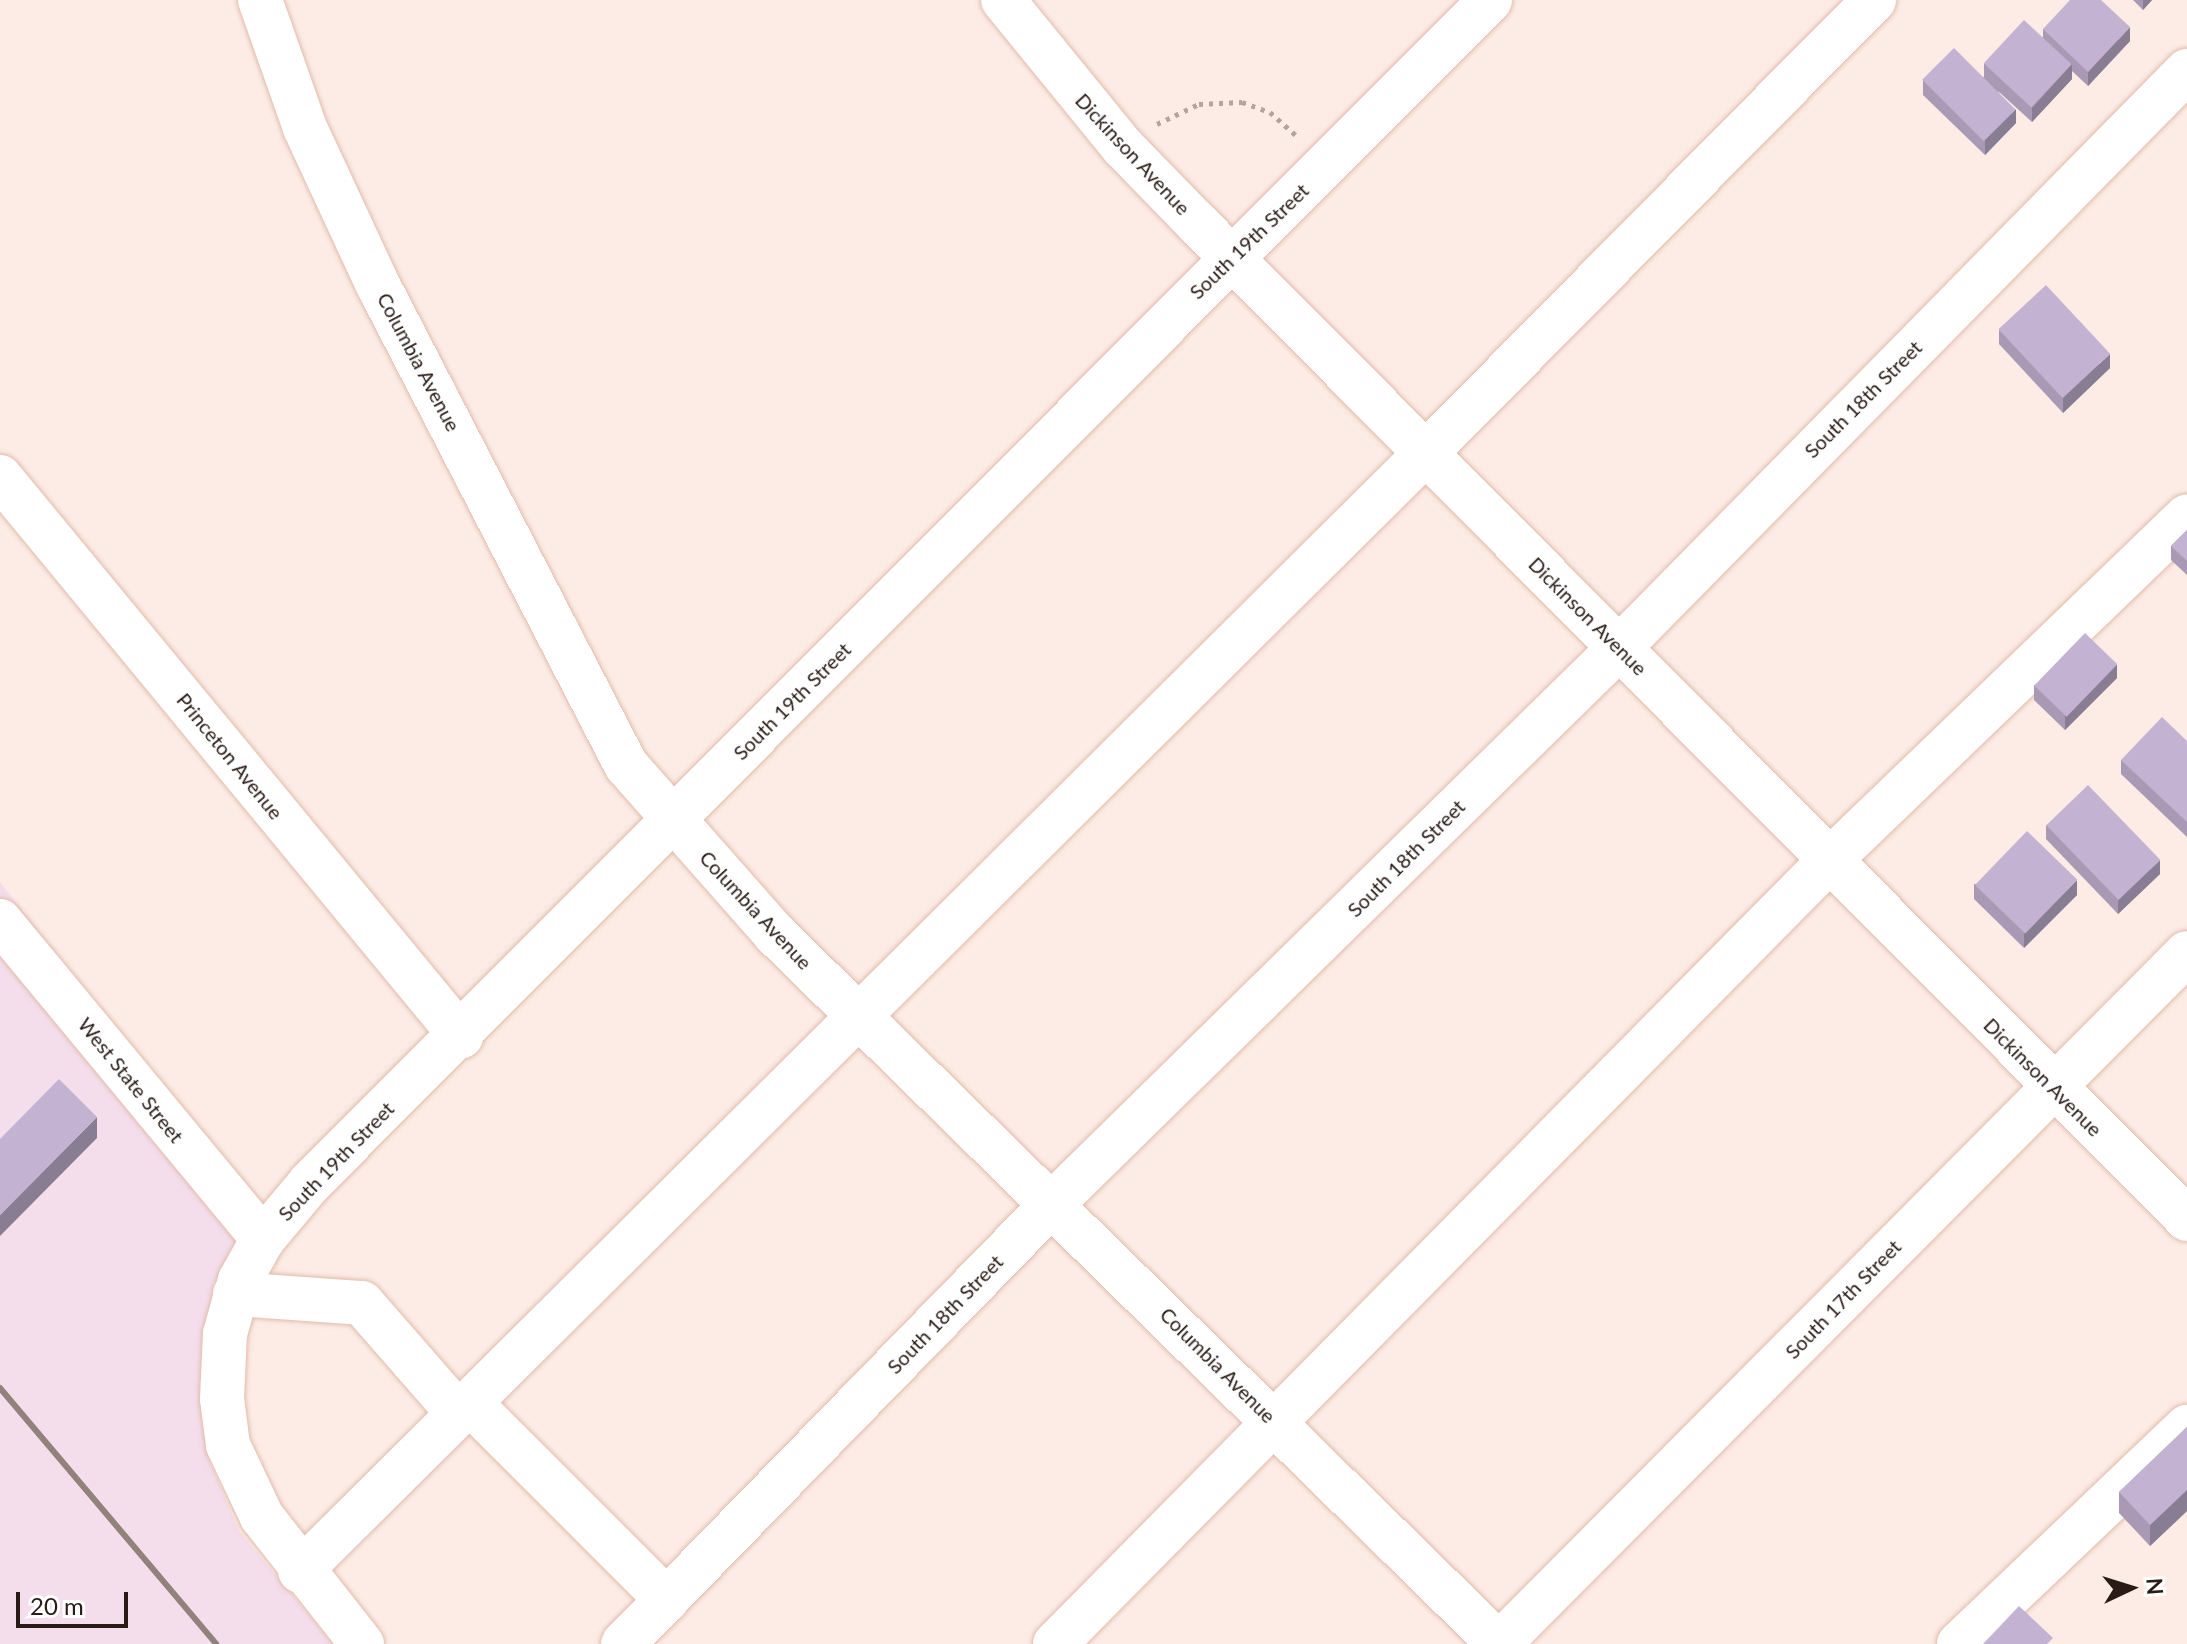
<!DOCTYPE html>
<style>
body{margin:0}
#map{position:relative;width:2187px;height:1644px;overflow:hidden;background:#fcece5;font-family:Lato,sans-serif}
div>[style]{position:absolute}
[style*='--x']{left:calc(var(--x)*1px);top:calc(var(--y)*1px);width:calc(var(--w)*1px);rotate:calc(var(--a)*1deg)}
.industrial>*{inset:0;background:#f4deec}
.path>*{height:5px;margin-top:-2.5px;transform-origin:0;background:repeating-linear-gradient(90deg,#b3a49d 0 4px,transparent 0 10px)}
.roads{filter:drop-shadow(0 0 2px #e1bbac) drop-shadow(0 0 2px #e1bbac)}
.minor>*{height:44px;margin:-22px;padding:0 22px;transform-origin:22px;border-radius:22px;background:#fff}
.rail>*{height:6px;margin:-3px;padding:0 3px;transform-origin:3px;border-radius:3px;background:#91827c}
.wall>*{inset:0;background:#a999b5}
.shaded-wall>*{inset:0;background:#897d93}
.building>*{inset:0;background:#c4b2d2;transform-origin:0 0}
span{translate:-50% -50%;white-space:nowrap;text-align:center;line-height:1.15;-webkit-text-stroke:7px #fff;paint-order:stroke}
.street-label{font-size:20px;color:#281a15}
.north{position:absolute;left:2091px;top:1548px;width:80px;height:80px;-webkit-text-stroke:6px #fff;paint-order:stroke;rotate:86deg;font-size:22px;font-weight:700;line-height:32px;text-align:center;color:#281a15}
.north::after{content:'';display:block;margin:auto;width:28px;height:36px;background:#281a15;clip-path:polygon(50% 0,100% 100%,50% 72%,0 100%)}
.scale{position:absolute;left:16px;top:1592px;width:112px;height:36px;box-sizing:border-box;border:4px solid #281a15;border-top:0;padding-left:10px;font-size:24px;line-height:28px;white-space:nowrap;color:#281a15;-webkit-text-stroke:6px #fff;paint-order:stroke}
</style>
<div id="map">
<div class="industrial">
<i style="clip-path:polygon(0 882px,267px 1222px,214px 1317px,200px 1383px,210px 1462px,239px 1531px,333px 1644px,0 1644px)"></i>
</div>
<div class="path">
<i style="--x:1157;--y:124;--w:47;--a:-25.5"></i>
<i style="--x:1199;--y:104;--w:43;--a:-2.7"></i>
<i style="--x:1242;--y:102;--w:30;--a:20"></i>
<i style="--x:1270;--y:112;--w:38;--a:42"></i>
</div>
<div class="roads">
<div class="minor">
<i style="--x:260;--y:0;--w:136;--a:70.6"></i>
<i style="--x:305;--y:128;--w:173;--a:65.1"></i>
<i style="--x:378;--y:285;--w:540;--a:62.68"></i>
<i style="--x:626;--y:765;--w:225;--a:48.6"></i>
<i style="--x:775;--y:934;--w:1014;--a:44.44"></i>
<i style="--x:1003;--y:0;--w:190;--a:50.8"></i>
<i style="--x:1123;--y:147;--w:105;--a:45.8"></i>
<i style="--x:1196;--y:222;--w:1406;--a:45.17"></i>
<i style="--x:0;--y:477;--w:725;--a:50.49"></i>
<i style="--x:0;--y:921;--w:413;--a:50.4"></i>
<i style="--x:235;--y:1294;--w:127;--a:4.1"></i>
<i style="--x:362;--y:1303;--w:146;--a:48.9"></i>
<i style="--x:469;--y:1402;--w:280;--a:45"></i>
<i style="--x:300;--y:1571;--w:1588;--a:-44.8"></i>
<i style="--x:1427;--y:452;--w:636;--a:-45.32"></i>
<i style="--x:362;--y:1644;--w:162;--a:-128.2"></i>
<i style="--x:262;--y:1517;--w:80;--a:-115.3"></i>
<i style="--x:228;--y:1445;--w:46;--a:-97.4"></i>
<i style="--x:222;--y:1399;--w:65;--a:-87.4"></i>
<i style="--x:225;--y:1334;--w:56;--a:-74.5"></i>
<i style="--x:240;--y:1280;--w:47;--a:-60.7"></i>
<i style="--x:263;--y:1239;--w:73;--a:-50"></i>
<i style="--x:310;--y:1183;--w:1671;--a:-45.07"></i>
<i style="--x:623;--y:1644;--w:617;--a:-45.72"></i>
<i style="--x:1054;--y:1202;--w:791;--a:-44.44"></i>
<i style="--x:1619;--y:648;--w:810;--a:-45.45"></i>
<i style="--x:1055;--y:1644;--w:1104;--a:-45.33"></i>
<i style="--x:1831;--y:859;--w:494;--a:-43.9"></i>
<i style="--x:1499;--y:1644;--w:975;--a:-45.12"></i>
<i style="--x:1959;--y:1644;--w:315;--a:-43.6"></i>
</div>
</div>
<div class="rail">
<i style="--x:0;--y:1388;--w:335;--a:49.8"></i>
</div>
<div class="wall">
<i style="clip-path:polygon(2133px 0,2152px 0,2143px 10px)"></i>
<i style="clip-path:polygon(2043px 29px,2130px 41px,2088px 86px,2072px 71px,2072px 79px,2032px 122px,1998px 91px,2016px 123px,1985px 155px,1923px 95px,1923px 80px,1984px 77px,1984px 64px,2043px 37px)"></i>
<i style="clip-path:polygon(1999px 330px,2110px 368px,2063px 413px,1999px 344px)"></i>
<i style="clip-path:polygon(2187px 530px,2187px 575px,2171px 560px,2171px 546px)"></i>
<i style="clip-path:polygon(2117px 678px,2065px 730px,2034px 700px,2034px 685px)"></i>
<i style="clip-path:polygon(2187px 741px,2187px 837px,2121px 774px,2121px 760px)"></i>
<i style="clip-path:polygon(2046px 825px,2160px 874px,2118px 914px,2046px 839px)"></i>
<i style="clip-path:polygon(1974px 884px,2077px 895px,2024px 948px,1974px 899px)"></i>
<i style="clip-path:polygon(2187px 1427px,2187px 1511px,2150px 1546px,2119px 1513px,2119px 1492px)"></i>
</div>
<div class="shaded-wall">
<i style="clip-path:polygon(2143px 0,2152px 0,2143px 10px)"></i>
<i style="clip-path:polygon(2130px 27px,2130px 41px,2088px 86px,2088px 72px)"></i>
<i style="clip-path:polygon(2072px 64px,2072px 79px,2032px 122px,2032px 108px)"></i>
<i style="clip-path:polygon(2016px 109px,2016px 123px,1985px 155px,1985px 140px)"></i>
<i style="clip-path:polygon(2110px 354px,2110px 368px,2063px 413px,2063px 398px)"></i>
<i style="clip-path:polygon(2117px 664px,2117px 678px,2065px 730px,2065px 716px)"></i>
<i style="clip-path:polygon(2160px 860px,2160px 874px,2118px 914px,2118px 900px)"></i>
<i style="clip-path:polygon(2077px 880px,2077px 895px,2024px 948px,2024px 934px)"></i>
<i style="clip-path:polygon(97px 1117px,97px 1138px,0 1236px,0 1215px)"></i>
<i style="clip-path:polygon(2187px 1490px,2187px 1511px,2150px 1546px,2150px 1525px)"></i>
</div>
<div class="building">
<i style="clip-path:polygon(2070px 0,2101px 0,2130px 27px,2088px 72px,2043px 29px)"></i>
<i style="left:2024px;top:20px;width:65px;height:59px;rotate:43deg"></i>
<i style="left:1954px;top:48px;width:87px;height:45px;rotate:45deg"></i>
<i style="left:2046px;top:285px;width:94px;height:65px;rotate:47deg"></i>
<i style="clip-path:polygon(2187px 530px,2187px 561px,2171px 546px)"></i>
<i style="left:2085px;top:633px;width:45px;height:73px;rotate:44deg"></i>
<i style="clip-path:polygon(2162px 717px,2187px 741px,2187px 822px,2121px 760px)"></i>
<i style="left:2088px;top:785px;width:104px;height:58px;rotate:46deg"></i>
<i style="left:2027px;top:831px;width:70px;height:75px;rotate:44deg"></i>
<i style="clip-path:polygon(59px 1079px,97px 1117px,0 1215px,0 1139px)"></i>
<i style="clip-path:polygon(2187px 1427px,2187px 1490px,2150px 1525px,2119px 1492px)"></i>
<i style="clip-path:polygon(2019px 1606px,2053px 1638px,2047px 1644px,1983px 1644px)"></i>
</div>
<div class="street-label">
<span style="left:1133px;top:154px;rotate:47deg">Dickinson Avenue</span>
<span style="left:1249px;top:241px;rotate:-44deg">South 19th Street</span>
<span style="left:419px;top:362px;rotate:62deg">Columbia Avenue</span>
<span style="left:1863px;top:399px;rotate:-45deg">South 18th Street</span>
<span style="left:1588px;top:616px;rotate:45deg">Dickinson Avenue</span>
<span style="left:792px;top:701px;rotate:-45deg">South 19th Street</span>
<span style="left:230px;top:756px;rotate:51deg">Princeton Avenue</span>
<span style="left:1406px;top:858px;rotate:-45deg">South 18th Street</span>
<span style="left:756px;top:910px;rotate:47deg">Columbia Avenue</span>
<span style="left:2043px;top:1077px;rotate:45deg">Dickinson Avenue</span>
<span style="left:131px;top:1080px;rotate:51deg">West State Street</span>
<span style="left:336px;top:1161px;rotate:-46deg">South 19th Street</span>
<span style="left:1843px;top:1299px;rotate:-46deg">South 17th Street</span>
<span style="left:945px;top:1314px;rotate:-46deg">South 18th Street</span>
<span style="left:1218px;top:1365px;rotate:45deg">Columbia Avenue</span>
</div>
<div class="north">N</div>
<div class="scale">20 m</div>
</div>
